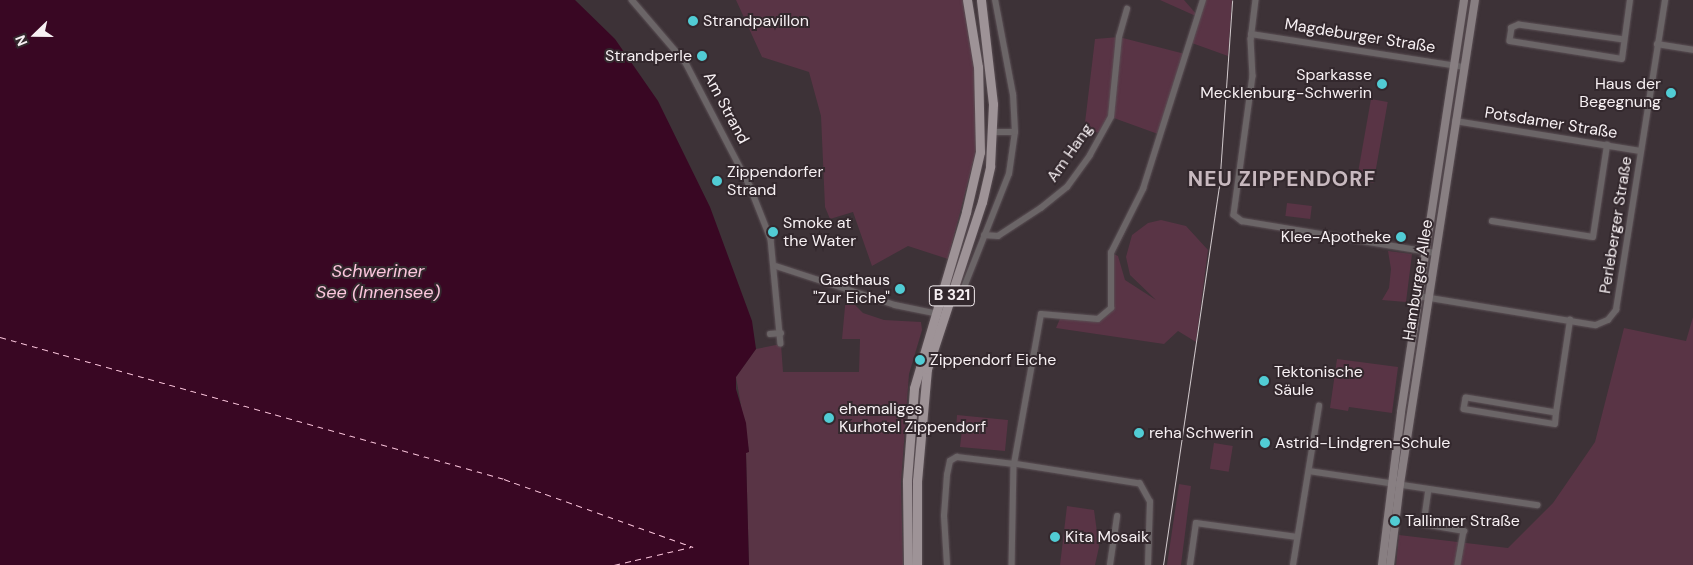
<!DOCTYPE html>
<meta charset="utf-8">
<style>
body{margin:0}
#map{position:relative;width:1693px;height:565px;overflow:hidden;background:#3d3237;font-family:"DM Sans",sans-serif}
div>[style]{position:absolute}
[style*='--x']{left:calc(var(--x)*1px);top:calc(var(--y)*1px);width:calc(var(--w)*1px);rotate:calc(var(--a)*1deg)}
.green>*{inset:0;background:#593445;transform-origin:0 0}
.water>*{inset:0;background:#390723}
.ferry>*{height:1px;margin-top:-0.5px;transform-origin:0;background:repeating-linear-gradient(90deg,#fcc6dd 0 6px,transparent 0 11px)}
.roads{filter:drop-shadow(0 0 1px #5b5055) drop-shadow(0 0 1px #5b5055)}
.street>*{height:5.5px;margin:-2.75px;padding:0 2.75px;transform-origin:2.75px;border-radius:2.75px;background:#6b6567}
.secondary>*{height:8px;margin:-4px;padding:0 4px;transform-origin:4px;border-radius:4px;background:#887f82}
.primary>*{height:9px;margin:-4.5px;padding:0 4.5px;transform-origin:4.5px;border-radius:4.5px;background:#9e9397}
.tram>*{height:1px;margin:-0.5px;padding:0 0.5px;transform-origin:0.5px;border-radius:0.5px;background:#d2cacd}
.dots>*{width:14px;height:14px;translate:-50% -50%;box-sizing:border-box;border:2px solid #33282d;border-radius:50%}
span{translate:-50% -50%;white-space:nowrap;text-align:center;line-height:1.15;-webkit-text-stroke:4px #33282d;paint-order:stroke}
.shield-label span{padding:1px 4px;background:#33282d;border:1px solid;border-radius:4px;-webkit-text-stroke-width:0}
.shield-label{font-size:15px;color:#f7f0f3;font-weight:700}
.poi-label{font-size:16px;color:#f7f0f3}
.left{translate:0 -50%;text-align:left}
.right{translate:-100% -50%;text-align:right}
.street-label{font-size:16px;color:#f7f0f3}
.water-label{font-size:18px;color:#fcc6dd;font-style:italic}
.district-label{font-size:21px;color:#c8b9bf;font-weight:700;letter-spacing:1px}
.north{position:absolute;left:10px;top:10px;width:50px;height:50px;-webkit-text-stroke:4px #33282d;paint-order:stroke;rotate:248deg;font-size:14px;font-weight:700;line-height:20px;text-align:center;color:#f7f0f3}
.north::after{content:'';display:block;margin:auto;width:18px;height:22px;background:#f7f0f3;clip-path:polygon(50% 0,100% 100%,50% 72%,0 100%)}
</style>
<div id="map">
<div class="green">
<i style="clip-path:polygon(736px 0,963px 0,975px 68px,976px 151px,948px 259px,908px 246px,872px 266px,853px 212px,830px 219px,825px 207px,821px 116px,809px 72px,762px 57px)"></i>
<i style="clip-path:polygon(1160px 0,1184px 0,1198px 16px,1203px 0,1232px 0,1228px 56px,1189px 42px,1198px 17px)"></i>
<i style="clip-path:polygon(1119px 37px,1185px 54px,1158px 134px,1111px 117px,1102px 133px,1084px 131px,1095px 39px)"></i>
<i style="left:1371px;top:99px;width:17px;height:82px;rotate:10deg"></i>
<i style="left:1287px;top:203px;width:25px;height:13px;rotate:7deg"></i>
<i style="clip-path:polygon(1161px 220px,1186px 226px,1208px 250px,1196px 342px,1178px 331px,1164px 344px,1056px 328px,1062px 314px,1098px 319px,1111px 308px,1111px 253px,1118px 256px,1125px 280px,1156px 300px,1130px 275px,1126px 257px,1132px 235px,1148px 223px)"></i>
<i style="clip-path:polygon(1388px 251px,1412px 254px,1406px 302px,1382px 300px,1389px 288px,1391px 269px)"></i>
<i style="clip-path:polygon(846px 296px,863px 313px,884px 320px,921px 322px,922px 330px,909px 374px,901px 483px,903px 565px,749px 565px,746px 453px,749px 451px,736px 377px,756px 349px,781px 344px,783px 372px,859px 372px,860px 339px,842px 339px)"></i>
<i style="clip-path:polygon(1693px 317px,1693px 565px,1396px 565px,1399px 535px,1508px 548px,1553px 503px,1595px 442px,1624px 328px,1686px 341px)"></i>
<i style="clip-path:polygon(1337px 359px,1398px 367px,1392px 413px,1349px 407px,1348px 411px,1330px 408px)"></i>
<i style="clip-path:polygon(957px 415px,1008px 420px,1005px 451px,960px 447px,962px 430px,956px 430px)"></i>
<i style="left:1214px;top:443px;width:19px;height:26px;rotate:9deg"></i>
<i style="clip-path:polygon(1179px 484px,1191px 486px,1181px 565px,1167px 565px)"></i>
<i style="clip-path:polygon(1067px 506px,1094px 510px,1099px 547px,1095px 565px,1060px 565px)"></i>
</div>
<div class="water">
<i style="clip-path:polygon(0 0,575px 0,615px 39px,658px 101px,710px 207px,752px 321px,756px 349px,736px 377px,736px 389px,746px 423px,749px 452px,746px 453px,749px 565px,0 565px)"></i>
</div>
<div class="ferry">
<i style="--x:0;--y:337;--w:524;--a:15.73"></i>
<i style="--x:504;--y:479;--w:201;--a:19.8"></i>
<i style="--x:614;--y:565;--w:79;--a:-13.2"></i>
</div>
<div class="roads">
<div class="street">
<i style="--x:632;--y:0;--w:83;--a:49.4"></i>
<i style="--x:686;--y:63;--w:139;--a:62.5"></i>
<i style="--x:750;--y:186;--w:57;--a:68.4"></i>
<i style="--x:771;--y:239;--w:105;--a:84.6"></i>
<i style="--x:1256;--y:0;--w:39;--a:97"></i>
<i style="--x:1251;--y:39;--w:37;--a:87"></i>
<i style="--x:1253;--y:76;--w:140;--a:97.8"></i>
<i style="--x:1234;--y:215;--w:10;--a:37"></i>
<i style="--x:1242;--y:221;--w:197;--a:9.4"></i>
<i style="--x:1251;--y:34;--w:216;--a:8.8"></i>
<i style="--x:1624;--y:40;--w:106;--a:-171.9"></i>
<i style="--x:1519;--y:25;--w:8;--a:157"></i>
<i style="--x:1512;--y:28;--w:13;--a:99"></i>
<i style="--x:1510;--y:41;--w:113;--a:9.1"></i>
<i style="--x:1622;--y:59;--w:60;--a:-82.3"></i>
<i style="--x:1657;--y:44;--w:36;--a:9"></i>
<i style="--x:1455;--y:121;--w:188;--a:9.2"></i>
<i style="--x:993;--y:132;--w:22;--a:0"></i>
<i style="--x:1492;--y:221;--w:102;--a:9"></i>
<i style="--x:1593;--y:237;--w:93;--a:-81.3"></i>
<i style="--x:984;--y:235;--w:14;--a:4"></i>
<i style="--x:998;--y:236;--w:51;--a:-33.1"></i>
<i style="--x:1041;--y:208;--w:33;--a:-39"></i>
<i style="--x:1067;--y:187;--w:39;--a:-54"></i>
<i style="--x:1090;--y:155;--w:43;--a:-61.1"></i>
<i style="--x:1111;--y:117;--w:80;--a:-84.3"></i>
<i style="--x:1119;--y:37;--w:29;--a:-74"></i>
<i style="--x:776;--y:266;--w:125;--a:18.1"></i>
<i style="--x:895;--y:305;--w:45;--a:11.6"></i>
<i style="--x:961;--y:295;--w:130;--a:-68.4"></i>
<i style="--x:1009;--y:174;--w:42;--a:-81.9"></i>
<i style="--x:1015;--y:132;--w:37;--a:-93"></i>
<i style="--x:1013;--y:95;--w:97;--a:-100.7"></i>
<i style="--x:1418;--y:296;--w:180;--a:9.3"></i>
<i style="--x:1596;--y:325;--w:13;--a:-23"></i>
<i style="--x:1608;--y:320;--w:13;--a:-51"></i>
<i style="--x:1616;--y:310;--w:314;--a:-81"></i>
<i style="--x:770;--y:334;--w:11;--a:-5"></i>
<i style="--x:1556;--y:413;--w:91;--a:-170.5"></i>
<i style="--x:1466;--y:398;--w:11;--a:100"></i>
<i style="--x:1464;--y:409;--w:92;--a:9.4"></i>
<i style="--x:1555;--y:424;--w:11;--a:-85"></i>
<i style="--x:1556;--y:413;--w:94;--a:-81.4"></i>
<i style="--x:1309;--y:471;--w:231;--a:8.5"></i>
<i style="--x:1429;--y:489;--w:35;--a:98"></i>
<i style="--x:1424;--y:524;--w:41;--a:9.9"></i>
<i style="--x:1464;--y:531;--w:35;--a:100"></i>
<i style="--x:947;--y:565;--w:49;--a:-93.5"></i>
<i style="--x:944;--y:516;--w:41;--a:-85.8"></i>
<i style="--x:947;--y:475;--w:14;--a:-78"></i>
<i style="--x:950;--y:461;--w:8;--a:-30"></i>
<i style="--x:957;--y:457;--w:57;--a:7"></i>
<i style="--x:1014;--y:464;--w:101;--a:91.1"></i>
<i style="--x:1110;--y:565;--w:49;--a:-81.7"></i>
<i style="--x:1148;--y:565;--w:63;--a:-88.2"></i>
<i style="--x:1150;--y:502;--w:21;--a:-119"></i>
<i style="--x:1140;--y:484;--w:128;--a:-171"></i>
<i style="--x:1014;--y:464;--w:152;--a:-79.8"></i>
<i style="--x:1041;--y:314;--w:57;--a:5"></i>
<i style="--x:1098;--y:319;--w:17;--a:-40"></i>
<i style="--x:1111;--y:308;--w:55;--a:-90"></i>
<i style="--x:1111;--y:253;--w:72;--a:-63.4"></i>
<i style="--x:1143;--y:189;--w:198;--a:-72.4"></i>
<i style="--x:1190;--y:565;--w:42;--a:-81.9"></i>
<i style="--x:1196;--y:523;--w:102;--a:7.9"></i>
<i style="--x:1293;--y:565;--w:161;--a:-80.7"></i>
</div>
<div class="secondary">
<i style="--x:1382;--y:565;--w:154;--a:-82.9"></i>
<i style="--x:1401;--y:412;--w:417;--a:-81.3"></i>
<i style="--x:1390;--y:565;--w:82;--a:-83"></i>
<i style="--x:1400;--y:484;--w:490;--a:-81.2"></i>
</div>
<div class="primary">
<i style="--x:908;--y:565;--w:85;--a:-90.7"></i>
<i style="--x:907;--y:480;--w:92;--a:-85.6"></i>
<i style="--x:914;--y:388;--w:184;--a:-73.5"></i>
<i style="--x:966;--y:212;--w:62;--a:-76.9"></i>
<i style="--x:980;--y:152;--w:85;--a:-91.3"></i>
<i style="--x:978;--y:67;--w:68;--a:-99.3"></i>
<i style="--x:917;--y:565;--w:84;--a:-90"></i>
<i style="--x:917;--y:481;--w:112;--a:-84.9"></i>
<i style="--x:927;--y:369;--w:176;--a:-71.8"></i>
<i style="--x:982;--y:202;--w:37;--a:-77"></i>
<i style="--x:990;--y:166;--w:62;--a:-87.2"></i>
<i style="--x:993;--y:104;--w:105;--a:-96.6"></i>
</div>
</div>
<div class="tram">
<i style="--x:1163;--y:565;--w:381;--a:-81.6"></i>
<i style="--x:1219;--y:188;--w:188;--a:-86"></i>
</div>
<div class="dots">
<i style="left:693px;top:21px;background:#51ccd4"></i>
<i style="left:702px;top:56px;background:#51ccd4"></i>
<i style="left:1382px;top:84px;background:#51ccd4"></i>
<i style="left:1671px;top:93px;background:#51ccd4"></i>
<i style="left:717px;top:181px;background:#51ccd4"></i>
<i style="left:773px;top:232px;background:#51ccd4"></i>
<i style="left:1401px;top:237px;background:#51ccd4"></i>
<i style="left:900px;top:289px;background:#51ccd4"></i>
<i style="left:920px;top:360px;background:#51ccd4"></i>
<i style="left:1264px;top:381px;background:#51ccd4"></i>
<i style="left:829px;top:418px;background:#51ccd4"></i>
<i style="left:1139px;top:433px;background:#51ccd4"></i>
<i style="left:1265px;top:443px;background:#51ccd4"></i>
<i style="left:1395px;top:521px;background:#51ccd4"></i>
<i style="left:1055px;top:537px;background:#51ccd4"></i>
</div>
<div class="shield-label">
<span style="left:952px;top:296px">B 321</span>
</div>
<div class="poi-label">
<span class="left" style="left:703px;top:21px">Strandpavillon</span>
<span class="right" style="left:692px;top:56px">Strandperle</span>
<span class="right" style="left:1372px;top:84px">Sparkasse<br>Mecklenburg-Schwerin</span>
<span class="right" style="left:1661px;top:93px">Haus der<br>Begegnung</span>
<span class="left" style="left:727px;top:181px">Zippendorfer<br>Strand</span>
<span class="left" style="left:783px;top:232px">Smoke at<br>the Water</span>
<span class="right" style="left:1391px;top:237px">Klee-Apotheke</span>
<span class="right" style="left:890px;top:289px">Gasthaus<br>"Zur Eiche"</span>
<span class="left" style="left:930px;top:360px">Zippendorf Eiche</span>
<span class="left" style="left:1274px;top:381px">Tektonische<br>Säule</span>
<span class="left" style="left:839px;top:418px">ehemaliges<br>Kurhotel Zippendorf</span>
<span class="left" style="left:1149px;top:433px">reha Schwerin</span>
<span class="left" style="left:1275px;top:443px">Astrid-Lindgren-Schule</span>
<span class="left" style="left:1405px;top:521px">Tallinner Straße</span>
<span class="left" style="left:1065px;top:537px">Kita Mosaik</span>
</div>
<div class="street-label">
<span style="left:1360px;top:36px;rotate:9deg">Magdeburger Straße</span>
<span style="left:726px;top:108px;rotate:62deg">Am Strand</span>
<span style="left:1551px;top:123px;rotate:9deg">Potsdamer Straße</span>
<span style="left:1070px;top:153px;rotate:-55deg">Am Hang</span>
<span style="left:1616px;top:225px;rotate:-81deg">Perleberger Straße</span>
<span style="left:1418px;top:280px;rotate:-81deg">Hamburger Allee</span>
</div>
<div class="water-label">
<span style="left:378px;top:282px">Schweriner<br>See (Innensee)</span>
</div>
<div class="district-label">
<span style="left:1282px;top:179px">NEU ZIPPENDORF</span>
</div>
<div class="north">N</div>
</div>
